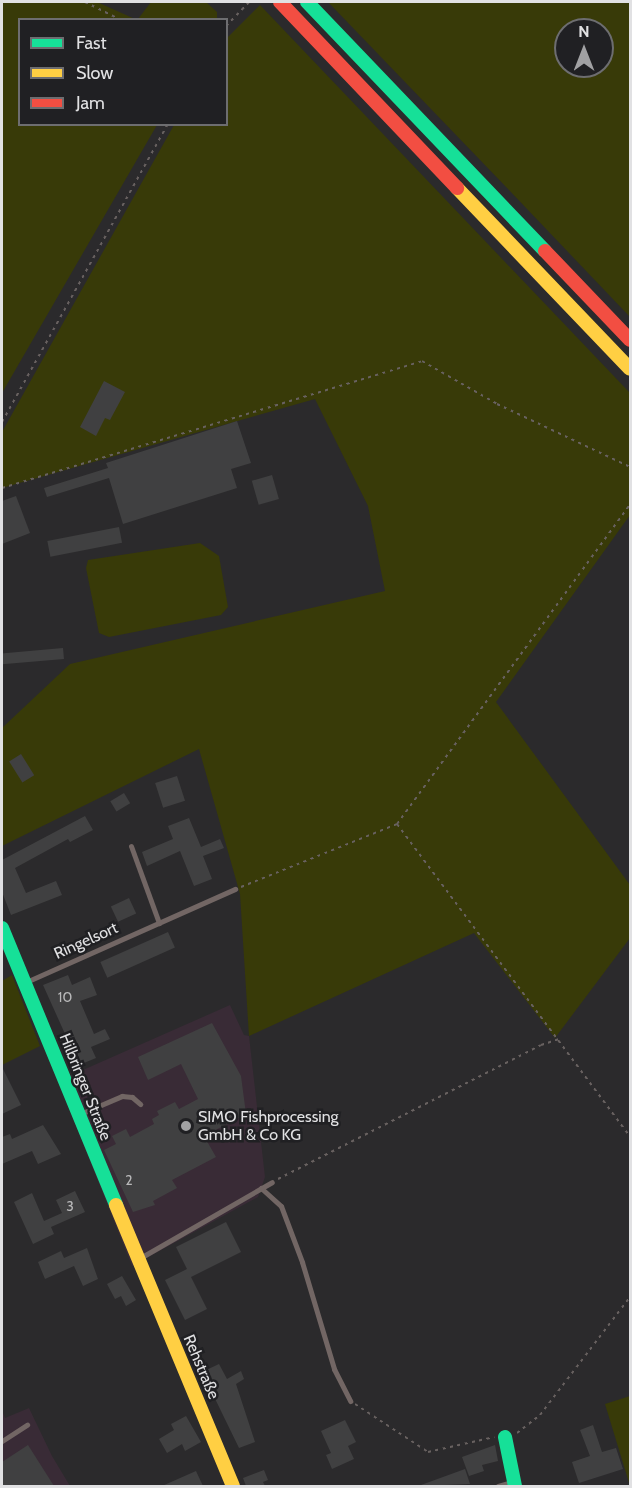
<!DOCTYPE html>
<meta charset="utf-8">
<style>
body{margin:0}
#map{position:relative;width:632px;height:1488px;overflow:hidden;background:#2b2a2c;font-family:Cabin,sans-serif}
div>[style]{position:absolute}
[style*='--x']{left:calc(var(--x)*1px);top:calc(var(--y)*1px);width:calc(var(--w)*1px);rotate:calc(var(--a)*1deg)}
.industrial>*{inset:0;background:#392b36}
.green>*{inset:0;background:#383a08}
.building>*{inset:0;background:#404041;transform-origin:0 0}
.path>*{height:2px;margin-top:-1px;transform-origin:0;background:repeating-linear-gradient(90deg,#686160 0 3px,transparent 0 7.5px)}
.lane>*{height:5px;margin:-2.5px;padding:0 2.5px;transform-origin:2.5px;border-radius:2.5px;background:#726664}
.fast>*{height:14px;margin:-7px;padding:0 7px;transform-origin:7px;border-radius:7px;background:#16e098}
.slow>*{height:14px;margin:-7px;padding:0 7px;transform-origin:7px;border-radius:7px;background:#ffcf43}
.jam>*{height:14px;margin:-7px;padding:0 7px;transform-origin:7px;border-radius:7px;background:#f24e42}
.dots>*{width:16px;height:16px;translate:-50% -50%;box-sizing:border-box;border:3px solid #202023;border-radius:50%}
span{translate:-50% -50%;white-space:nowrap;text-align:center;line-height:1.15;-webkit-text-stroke:5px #202023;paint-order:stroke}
.number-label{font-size:14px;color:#b9b9ba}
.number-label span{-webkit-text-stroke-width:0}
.street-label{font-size:16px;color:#e1e1e3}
.poi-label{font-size:16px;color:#e1e1e3}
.left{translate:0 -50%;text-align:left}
.frame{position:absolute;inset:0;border:3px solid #e1e1e3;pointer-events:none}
.legend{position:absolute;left:18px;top:18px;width:210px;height:108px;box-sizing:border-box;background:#202023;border:2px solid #6d6d70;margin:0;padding:8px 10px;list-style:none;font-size:18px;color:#e1e1e3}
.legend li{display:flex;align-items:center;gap:12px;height:30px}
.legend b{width:30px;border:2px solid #6d6d70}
.north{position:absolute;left:554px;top:18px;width:60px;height:60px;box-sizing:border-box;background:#202023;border:2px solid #6d6d70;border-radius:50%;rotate:0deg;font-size:16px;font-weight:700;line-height:24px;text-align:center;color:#e1e1e3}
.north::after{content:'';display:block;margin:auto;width:21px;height:27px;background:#a1a1a3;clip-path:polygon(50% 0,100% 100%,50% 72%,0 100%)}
</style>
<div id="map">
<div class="industrial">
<i style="clip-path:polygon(230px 1005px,244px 1035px,249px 1036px,265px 1177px,258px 1197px,132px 1266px,58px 1081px)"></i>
<i style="clip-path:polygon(29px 1408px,52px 1456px,70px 1486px,2px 1486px,2px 1410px,5px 1418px)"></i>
</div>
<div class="green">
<i style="clip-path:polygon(2px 2px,97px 2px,135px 19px,20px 20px,20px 124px,157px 125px,2px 393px)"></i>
<i style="clip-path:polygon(151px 2px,206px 2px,217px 12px,217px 19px,138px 19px)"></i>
<i style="clip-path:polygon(evenodd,328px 2px,630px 2px,630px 317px,508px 189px,328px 2px,566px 30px,602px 30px,602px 66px,566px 66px,566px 30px)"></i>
<i style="clip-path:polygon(260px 5px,630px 393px,630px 515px,496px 702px,630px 885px,630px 938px,555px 1038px,474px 933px,249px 1036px,240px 894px,199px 749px,2px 846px,2px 728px,70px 664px,385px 591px,368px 506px,315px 399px,2px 488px,2px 432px,174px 125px,226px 124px,227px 38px)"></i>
<i style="clip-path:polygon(200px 543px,219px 556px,228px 607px,221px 615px,109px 637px,99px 633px,86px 568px,88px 560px)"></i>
<i style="clip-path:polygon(12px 975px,40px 1046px,2px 1065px,2px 981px)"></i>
<i style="clip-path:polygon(630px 1396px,630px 1486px,605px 1404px)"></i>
</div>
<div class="building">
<i style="clip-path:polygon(104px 381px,125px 392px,110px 420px,105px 418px,96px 436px,80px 427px)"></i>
<i style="clip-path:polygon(237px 421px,251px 463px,231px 469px,237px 488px,123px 524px,109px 478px,47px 497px,44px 488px,108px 468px,106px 463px)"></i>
<i style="left:272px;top:475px;width:25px;height:21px;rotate:74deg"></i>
<i style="clip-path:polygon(16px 496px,30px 533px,2px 544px,2px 501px)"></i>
<i style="left:119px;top:527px;width:16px;height:73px;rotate:79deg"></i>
<i style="left:63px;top:648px;width:11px;height:62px;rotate:85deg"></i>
<i style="left:21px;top:754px;width:25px;height:14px;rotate:58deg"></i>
<i style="left:177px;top:776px;width:26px;height:23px;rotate:72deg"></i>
<i style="left:124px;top:793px;width:12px;height:16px;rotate:59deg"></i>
<i style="clip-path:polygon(85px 816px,93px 830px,70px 842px,68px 839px,15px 868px,26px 893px,56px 881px,62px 895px,11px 915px,2px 892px,2px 860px)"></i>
<i style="clip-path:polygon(189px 818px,201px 847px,220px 839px,224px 848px,203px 856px,212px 879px,194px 886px,180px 851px,147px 866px,142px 852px,173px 839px,168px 826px)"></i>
<i style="left:129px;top:898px;width:17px;height:20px;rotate:65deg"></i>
<i style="left:168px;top:932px;width:17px;height:74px;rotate:66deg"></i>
<i style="clip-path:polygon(68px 975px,72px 985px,90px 977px,97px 995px,80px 1001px,94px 1034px,105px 1029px,110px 1039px,91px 1047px,96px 1058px,79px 1065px,43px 985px)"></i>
<i style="clip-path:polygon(212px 1023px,241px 1076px,246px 1114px,204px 1136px,216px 1157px,172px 1180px,177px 1188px,153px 1201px,155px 1205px,133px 1212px,104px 1150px,116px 1144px,112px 1136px,126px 1129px,130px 1137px,154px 1124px,152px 1119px,159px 1115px,157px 1111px,175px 1102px,179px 1109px,198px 1099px,181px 1064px,148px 1080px,138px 1057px)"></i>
<i style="clip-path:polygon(2px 1067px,21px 1105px,2px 1114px)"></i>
<i style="clip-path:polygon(43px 1125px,61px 1154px,38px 1164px,32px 1151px,2px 1164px,2px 1137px,10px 1134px,12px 1139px)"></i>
<i style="clip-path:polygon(75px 1191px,85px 1212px,51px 1227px,54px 1234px,33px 1244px,14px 1202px,32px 1193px,44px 1221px,62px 1213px,56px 1200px)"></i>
<i style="clip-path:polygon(226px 1222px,241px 1252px,191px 1277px,207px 1309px,185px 1320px,165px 1280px,187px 1269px,176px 1247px)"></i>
<i style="clip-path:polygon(87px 1248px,98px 1279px,83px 1286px,74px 1266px,45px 1279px,38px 1262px,61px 1251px,64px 1258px)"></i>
<i style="clip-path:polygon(122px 1276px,136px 1300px,126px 1306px,121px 1296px,115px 1299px,107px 1284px)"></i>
<i style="clip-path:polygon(219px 1364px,227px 1379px,241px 1371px,244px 1379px,236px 1384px,255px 1442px,239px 1448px,202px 1372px)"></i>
<i style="clip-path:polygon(186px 1416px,201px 1442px,185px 1451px,182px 1444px,167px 1453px,159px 1439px,174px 1430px,171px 1424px)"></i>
<i style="clip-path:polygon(345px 1420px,356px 1442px,348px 1446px,354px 1459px,332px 1469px,326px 1455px,331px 1453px,321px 1431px)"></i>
<i style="clip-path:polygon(593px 1425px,602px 1452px,616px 1448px,623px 1469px,579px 1483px,572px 1462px,590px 1456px,580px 1430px)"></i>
<i style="clip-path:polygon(28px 1445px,54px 1486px,2px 1486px,2px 1462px)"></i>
<i style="clip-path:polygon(495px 1445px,498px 1461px,482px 1465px,484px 1471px,469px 1476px,462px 1457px)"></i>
<i style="clip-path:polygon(465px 1469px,470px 1484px,421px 1486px,421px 1485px)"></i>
<i style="clip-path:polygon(264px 1470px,268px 1480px,263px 1482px,265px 1486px,246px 1486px,243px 1478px)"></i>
<i style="clip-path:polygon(196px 1471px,203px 1486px,162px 1486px)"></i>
</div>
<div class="path">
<i style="--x:85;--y:2;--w:40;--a:26.6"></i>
<i style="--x:226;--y:26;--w:33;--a:-46"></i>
<i style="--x:2;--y:422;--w:341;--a:-60.9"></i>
<i style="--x:2;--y:488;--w:439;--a:-16.8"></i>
<i style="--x:422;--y:361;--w:86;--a:29.8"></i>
<i style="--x:497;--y:404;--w:147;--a:25.3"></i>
<i style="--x:397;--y:824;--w:390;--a:53.3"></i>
<i style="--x:241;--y:887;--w:168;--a:-22"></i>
<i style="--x:397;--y:824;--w:395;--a:-53.9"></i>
<i style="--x:278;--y:1179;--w:295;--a:-27"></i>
<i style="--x:541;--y:1045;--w:20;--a:-18"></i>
<i style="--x:355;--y:1404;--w:87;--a:33.3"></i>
<i style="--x:428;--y:1452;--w:68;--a:-12.8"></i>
<i style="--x:517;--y:1433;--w:29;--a:-38"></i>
<i style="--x:540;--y:1415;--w:148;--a:-52.7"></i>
</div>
<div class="lane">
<i style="--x:131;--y:846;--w:82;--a:70"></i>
<i style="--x:26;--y:982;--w:229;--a:-24"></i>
<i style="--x:80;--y:1114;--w:46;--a:-23.2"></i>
<i style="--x:122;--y:1096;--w:10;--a:6"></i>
<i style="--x:132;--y:1097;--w:11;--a:41"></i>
<i style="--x:261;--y:1188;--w:27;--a:42"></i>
<i style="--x:281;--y:1206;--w:60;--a:69.4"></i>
<i style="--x:302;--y:1262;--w:112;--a:73.3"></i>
<i style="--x:334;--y:1369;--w:36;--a:63"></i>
<i style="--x:140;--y:1258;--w:152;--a:-29.9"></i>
<i style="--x:2;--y:1441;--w:30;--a:-33"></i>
<i style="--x:498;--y:1486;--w:15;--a:-16"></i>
</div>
<div class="fast">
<i style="--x:307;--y:2;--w:344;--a:46.3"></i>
<i style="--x:2;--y:928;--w:300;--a:67.6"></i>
<i style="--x:505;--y:1437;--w:50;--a:78.5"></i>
</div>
<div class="slow">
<i style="--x:457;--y:188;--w:250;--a:46.3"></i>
<i style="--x:116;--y:1205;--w:304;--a:67.4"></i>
</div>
<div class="jam">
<i style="--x:280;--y:2;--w:257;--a:46.4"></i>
<i style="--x:545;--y:251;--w:123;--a:46.3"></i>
</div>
<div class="dots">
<i style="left:186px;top:1126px;background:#a1a1a3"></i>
</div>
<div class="number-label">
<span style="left:65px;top:997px">10</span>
<span style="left:129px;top:1180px">2</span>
<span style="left:70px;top:1206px">3</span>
</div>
<div class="street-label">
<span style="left:86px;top:941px;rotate:-24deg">Ringelsort</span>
<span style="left:85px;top:1087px;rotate:68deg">Hilbringer Straße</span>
<span style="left:201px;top:1367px;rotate:67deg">Rehstraße</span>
</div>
<div class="poi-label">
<span class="left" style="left:198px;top:1126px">SIMO Fishprocessing<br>GmbH &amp; Co KG</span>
</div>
<div class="frame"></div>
<ul class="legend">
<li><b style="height:8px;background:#16e098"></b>Fast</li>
<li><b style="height:8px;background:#ffcf43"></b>Slow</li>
<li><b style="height:8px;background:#f24e42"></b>Jam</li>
</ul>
<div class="north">N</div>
</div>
